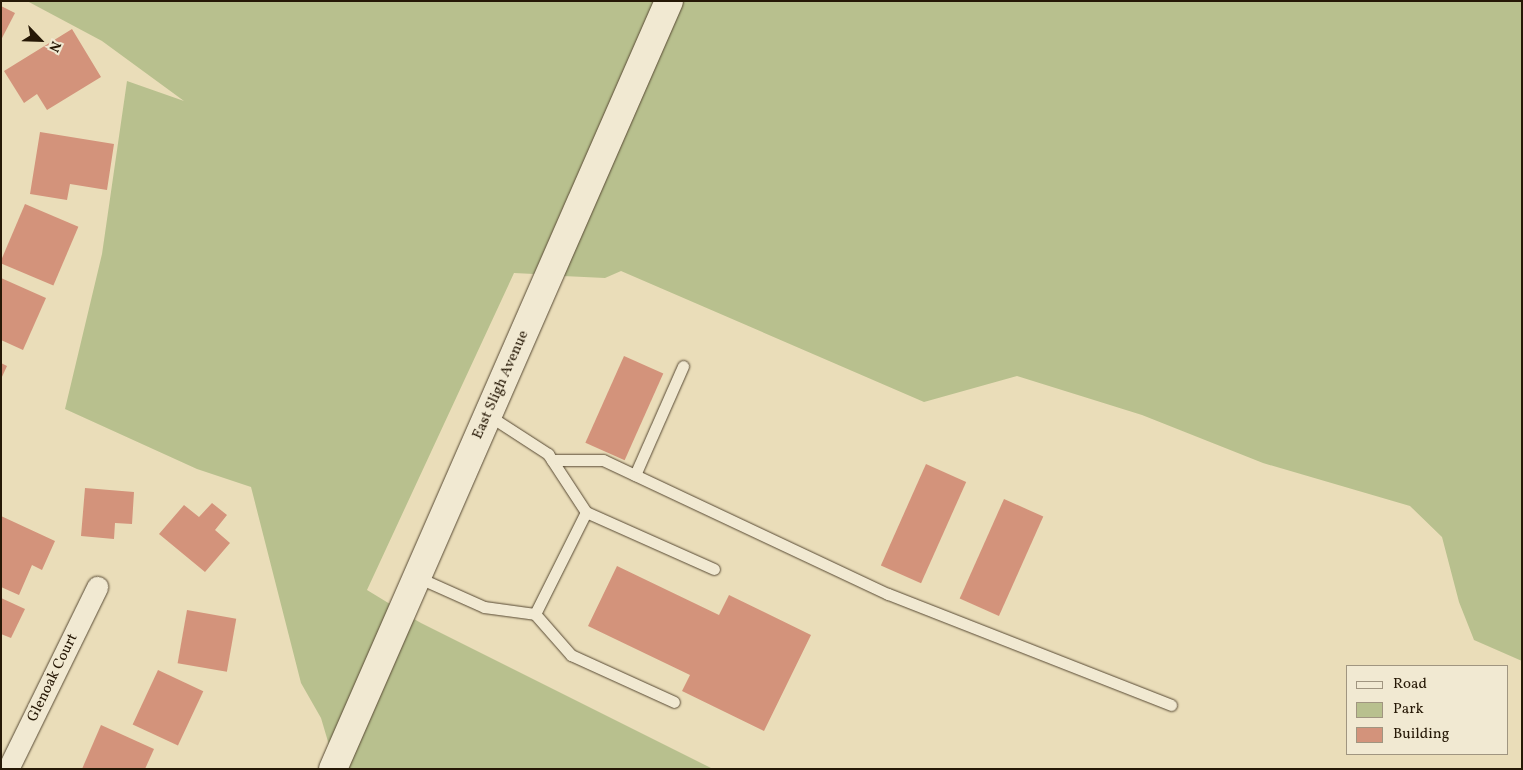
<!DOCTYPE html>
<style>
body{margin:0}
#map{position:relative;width:1523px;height:770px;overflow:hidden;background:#eaddb9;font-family:Vollkorn,serif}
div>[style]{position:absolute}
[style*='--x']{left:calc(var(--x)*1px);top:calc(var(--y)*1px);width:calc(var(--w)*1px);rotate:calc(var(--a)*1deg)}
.green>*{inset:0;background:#b8c08e}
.building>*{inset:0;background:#d3937b;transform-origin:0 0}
.roads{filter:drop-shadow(0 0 1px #574933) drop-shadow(0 0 1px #574933)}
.lane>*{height:11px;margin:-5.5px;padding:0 5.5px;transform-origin:5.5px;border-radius:5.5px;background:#f1e9d2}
.street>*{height:21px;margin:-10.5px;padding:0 10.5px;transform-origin:10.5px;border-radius:10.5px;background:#f1e9d2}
.secondary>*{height:28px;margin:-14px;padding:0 14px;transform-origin:14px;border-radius:14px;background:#f1e9d2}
span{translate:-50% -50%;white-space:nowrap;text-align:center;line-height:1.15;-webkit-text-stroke:5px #f1e9d2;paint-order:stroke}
.street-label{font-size:15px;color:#261806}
.frame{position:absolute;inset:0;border:2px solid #261806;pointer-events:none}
.legend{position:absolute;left:1346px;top:665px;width:162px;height:90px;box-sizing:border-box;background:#f1e9d2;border:1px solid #a09580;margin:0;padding:6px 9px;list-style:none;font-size:15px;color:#261806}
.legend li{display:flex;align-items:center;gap:10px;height:25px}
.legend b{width:25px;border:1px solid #a09580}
.north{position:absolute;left:15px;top:15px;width:50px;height:50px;-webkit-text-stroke:4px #f1e9d2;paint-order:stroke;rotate:114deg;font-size:14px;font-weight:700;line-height:20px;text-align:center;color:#261806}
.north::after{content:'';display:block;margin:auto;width:18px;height:22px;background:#261806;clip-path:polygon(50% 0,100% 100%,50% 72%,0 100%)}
</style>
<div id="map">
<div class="green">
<i style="clip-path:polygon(27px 1px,654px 1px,534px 274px,514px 273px,367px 590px,390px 604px,329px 745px,321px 718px,301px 683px,251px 487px,197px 469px,65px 409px,102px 254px,127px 81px,184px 101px,102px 41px)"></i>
<i style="clip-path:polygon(683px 1px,1522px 1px,1522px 661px,1474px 640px,1459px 602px,1442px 537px,1410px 506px,1263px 463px,1142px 415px,1017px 376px,924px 402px,621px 271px,605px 278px,563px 276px)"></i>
<i style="clip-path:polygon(414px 619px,421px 623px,713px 769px,348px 769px)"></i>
</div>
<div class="building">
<i style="clip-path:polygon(1px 6px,15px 13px,1px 40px)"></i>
<i style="clip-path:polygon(72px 29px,101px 77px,47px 110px,37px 94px,24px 103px,4px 71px)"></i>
<i style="clip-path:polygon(40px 132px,114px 144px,107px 190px,70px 184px,67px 200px,30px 194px)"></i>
<i style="left:25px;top:204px;width:58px;height:64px;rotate:23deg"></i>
<i style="clip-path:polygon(1px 278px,46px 298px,23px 350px,1px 340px)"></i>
<i style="left:624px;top:356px;width:43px;height:95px;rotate:24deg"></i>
<i style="clip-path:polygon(1px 363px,7px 366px,1px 379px)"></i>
<i style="left:926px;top:464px;width:44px;height:111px;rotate:24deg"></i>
<i style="clip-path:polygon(85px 488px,134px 492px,132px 524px,115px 523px,114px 539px,81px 536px)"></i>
<i style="left:1004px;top:499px;width:43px;height:109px;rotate:24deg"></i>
<i style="clip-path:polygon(212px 503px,227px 515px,215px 530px,230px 543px,205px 572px,159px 534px,184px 505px,199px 517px)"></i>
<i style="clip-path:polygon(1px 516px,55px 541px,42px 570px,32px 565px,19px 595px,1px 587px)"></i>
<i style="clip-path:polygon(617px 566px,719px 615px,729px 595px,811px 635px,764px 731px,682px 691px,690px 675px,588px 626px)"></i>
<i style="clip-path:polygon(1px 598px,25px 609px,11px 638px,1px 634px)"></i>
<i style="left:187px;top:610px;width:50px;height:54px;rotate:10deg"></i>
<i style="left:158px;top:670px;width:50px;height:60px;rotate:25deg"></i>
<i style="clip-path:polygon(101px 725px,154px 749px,145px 769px,82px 769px)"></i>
</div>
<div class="roads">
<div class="lane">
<i style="--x:488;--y:415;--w:72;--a:33"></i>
<i style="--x:548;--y:454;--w:69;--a:56.8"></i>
<i style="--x:586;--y:512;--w:140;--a:24"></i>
<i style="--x:552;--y:460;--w:51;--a:0"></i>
<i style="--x:603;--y:460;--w:315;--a:25.2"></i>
<i style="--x:888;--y:594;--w:304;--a:21.4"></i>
<i style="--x:635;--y:475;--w:119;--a:-66.2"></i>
<i style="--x:417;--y:577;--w:73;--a:24.1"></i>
<i style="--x:484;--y:607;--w:51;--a:7.8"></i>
<i style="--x:535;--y:614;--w:114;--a:-63.4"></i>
<i style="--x:535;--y:614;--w:55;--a:48.7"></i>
<i style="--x:571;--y:655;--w:113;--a:24.5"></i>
</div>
<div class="street">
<i style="--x:8;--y:769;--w:203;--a:-63.9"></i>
</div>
<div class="secondary">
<i style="--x:333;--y:769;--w:838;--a:-66.37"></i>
</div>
</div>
<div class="street-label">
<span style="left:501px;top:385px;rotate:-66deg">East Sligh Avenue</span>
<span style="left:53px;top:678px;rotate:-64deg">Glenoak Court</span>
</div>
<div class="frame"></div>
<ul class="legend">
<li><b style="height:6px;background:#f1e9d2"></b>Road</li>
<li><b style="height:14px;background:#b8c08e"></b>Park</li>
<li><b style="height:14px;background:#d3937b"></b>Building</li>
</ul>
<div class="north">N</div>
</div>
